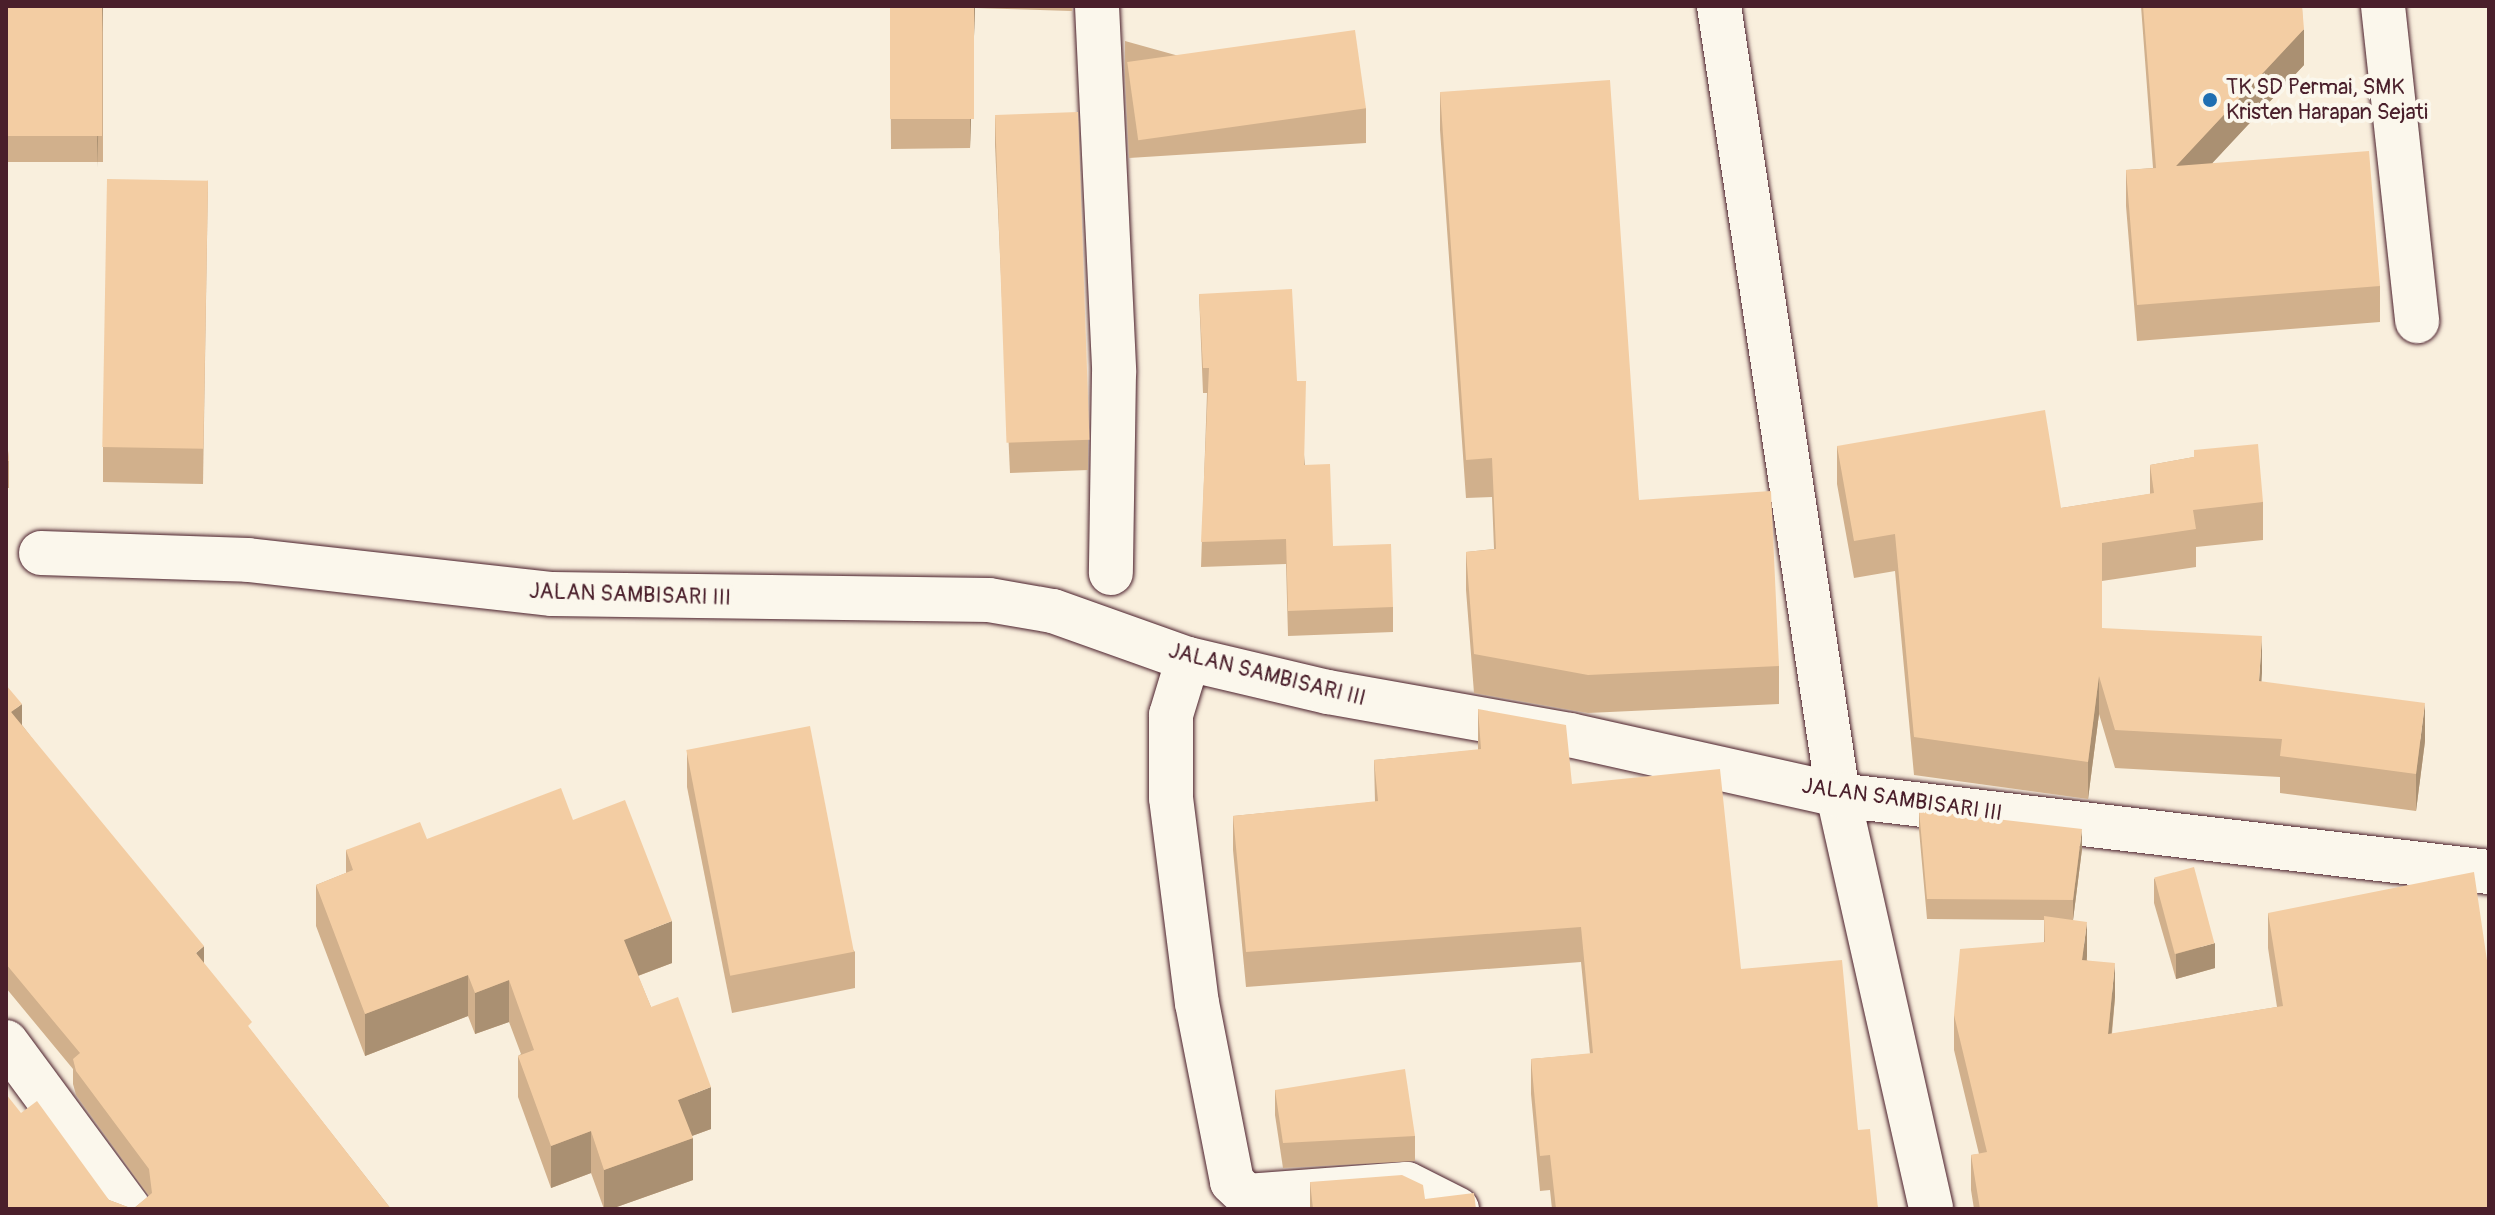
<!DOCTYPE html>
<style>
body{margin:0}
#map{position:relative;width:2495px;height:1215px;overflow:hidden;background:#f9efdd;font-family:Pangolin,sans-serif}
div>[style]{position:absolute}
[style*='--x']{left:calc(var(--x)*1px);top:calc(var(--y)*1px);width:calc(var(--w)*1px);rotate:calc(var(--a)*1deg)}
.roads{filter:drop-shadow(0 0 2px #4a1f2b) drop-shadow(0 0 2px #4a1f2b)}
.minor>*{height:44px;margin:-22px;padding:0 22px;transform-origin:22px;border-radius:22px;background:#fbf7ec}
.wall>*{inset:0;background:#d1b08c;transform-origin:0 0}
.shaded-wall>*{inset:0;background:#aa9072}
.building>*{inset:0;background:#f3cda3;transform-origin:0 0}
.dots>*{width:22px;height:22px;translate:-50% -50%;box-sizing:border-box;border:4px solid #fbf7ec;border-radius:50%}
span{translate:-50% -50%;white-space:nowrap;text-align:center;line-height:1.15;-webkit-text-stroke:8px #fbf7ec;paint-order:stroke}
.poi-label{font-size:22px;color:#4a1f2b}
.left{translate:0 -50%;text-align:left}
.street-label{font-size:22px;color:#4a1f2b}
.frame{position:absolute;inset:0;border:8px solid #4a1f2b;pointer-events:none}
</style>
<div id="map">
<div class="roads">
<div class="minor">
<i style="--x:1097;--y:6;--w:367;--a:87.3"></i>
<i style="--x:1114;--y:373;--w:200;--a:90.9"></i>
<i style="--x:1719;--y:6;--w:798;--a:81.42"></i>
<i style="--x:1838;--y:795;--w:424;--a:77.3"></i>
<i style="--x:2383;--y:6;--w:317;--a:83.8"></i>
<i style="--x:41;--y:553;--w:207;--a:1.9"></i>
<i style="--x:248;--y:560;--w:306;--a:6.4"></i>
<i style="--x:552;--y:594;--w:437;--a:0.8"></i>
<i style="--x:989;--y:600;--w:65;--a:9.8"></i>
<i style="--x:1053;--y:611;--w:143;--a:19.6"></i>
<i style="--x:1188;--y:659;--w:144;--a:13.3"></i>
<i style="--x:1328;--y:692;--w:246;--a:10.1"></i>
<i style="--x:1570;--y:735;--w:275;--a:12.6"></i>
<i style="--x:1838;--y:795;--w:656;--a:6.75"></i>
<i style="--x:1188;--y:659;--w:59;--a:106.9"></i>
<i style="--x:1171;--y:715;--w:83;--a:90"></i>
<i style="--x:1171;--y:798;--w:207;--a:82.8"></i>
<i style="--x:1197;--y:1003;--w:182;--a:78.9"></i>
<i style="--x:1232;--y:1182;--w:21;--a:43"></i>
<i style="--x:1247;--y:1196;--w:160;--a:-4.3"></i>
<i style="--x:1407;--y:1184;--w:56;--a:26.6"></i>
<i style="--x:6;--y:1042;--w:207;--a:53.6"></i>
</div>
</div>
<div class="wall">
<i style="left:6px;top:6px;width:97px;height:156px"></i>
<i style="clip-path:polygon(890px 6px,1073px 6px,1072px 11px,975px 8px,970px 148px,891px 149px)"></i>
<i style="clip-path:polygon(2141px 6px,2302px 6px,2304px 65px,2212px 163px,2380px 286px,2380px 322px,2137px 341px,2126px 206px,2126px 170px,2153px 168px)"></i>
<i style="clip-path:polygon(1125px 41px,1366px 108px,1366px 143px,1129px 158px,1125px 76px)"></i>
<i style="clip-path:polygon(1440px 92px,1639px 500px,1779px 666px,1779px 704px,1588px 713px,1474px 693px,1466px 590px,1466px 552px,1494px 549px,1492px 497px,1466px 498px,1440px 130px)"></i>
<i style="clip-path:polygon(995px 115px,1088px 440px,1088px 470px,1010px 473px,995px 145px)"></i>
<i style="clip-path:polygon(208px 180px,203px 484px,103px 482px,103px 447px)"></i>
<i style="clip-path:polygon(1199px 294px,1297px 381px,1305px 465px,1333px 546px,1393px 607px,1393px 632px,1288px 636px,1286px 564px,1201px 567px,1207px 393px,1203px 393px)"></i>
<i style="clip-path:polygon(6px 430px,9px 461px,9px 488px,6px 488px)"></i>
<i style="clip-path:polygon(1837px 446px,2061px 508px,2150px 494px,2150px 465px,2194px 457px,2194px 450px,2263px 502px,2263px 540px,2196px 547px,2196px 567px,2102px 581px,2102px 628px,2261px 682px,2425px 741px,2416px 811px,2280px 793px,2280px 777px,2115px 768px,2099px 714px,2088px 799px,1914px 775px,1895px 571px,1854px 578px,1837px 484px)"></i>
<i style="clip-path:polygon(6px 685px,22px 725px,204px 964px,252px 1032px,391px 1209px,6px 1209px,21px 1113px,109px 1200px,133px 1209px,149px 1196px,76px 1095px,73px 1084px,73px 1069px,6px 988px)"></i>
<i style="clip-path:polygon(1478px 709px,1572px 784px,1741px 969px,1858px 1130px,1878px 1209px,1552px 1209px,1550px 1190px,1540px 1191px,1531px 1094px,1531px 1059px,1590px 1054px,1581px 962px,1246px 987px,1233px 850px,1233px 816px,1375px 802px,1374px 760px,1478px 750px)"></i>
<i style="clip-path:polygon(687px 751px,855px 952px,855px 988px,732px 1013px,687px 787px)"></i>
<i style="clip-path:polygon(1919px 810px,2082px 849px,2073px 920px,2087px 956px,2087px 960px,2115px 997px,2112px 1034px,2277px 1007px,2268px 948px,2268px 913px,2489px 1209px,1974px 1209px,1971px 1190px,1971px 1155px,1979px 1154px,1954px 1050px,1954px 1015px,2044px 942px,2044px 920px,1927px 919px,1919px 830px)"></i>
<i style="clip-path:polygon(573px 820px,672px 963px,638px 976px,651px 1007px,711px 1129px,692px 1136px,693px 1180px,611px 1209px,604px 1209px,591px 1173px,551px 1188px,518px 1097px,518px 1056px,521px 1054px,509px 1022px,475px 1034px,468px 1016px,365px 1056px,316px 926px,316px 885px,346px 873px,346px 850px)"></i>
<i style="clip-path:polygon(2154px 878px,2215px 968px,2176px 979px,2154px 903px)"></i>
<i style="clip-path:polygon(1275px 1090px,1415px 1136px,1415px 1161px,1283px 1168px,1275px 1115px)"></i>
<i style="clip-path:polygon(1310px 1182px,1425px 1199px,1476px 1209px,1310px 1209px)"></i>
</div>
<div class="shaded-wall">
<i style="clip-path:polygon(102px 6px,103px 6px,97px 167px,97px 141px)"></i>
<i style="clip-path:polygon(974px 6px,975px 8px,970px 148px,970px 118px)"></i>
<i style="clip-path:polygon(2304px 29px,2304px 65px,2176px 202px,2176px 166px)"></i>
<i style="clip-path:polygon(2262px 636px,2262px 673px,2259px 719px,2259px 681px)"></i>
<i style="clip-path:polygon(2099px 676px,2099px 714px,2088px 799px,2088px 762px)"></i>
<i style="clip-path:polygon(2425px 703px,2425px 741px,2416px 811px,2416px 774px)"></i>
<i style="clip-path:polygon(22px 704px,22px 729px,11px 712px)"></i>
<i style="clip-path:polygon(2082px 829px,2082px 849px,2073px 920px,2073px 900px)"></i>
<i style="clip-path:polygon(672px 921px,672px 963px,624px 981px,624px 940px)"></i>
<i style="clip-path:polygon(2087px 922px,2087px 956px,2082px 995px,2082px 960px)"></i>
<i style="clip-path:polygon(2215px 943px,2215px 968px,2176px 979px,2176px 954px)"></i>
<i style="clip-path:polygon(204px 946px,204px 971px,196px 953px)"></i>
<i style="clip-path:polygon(2115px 963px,2115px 997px,2108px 1069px,2108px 1034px)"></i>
<i style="clip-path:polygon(468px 975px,468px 1016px,365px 1056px,365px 1014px)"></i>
<i style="clip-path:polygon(509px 980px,509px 1022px,475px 1034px,475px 993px)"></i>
<i style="clip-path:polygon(711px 1087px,711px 1129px,678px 1141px,678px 1100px)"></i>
<i style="clip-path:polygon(591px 1131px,591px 1173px,551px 1188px,551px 1146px)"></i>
<i style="clip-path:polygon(693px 1138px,693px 1180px,611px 1209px,604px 1209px,604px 1170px)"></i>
</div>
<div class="building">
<i style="left:6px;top:6px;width:96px;height:130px"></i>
<i style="left:890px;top:6px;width:84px;height:113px"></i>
<i style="clip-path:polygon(2143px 6px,2302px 6px,2304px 29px,2176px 166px,2369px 151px,2380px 286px,2137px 305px,2126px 170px,2156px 168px)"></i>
<i style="left:1355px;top:30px;width:79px;height:230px;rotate:82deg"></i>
<i style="clip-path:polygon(1610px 80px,1639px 500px,1771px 491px,1779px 666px,1588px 675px,1474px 654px,1466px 552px,1496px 549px,1492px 458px,1466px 460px,1440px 92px)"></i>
<i style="left:1078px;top:112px;width:328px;height:83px;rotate:88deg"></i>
<i style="left:107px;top:179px;width:101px;height:268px;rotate:1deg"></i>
<i style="clip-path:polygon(1292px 289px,1297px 381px,1306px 381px,1304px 465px,1330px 464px,1333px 546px,1391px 544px,1393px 607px,1288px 611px,1286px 539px,1201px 542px,1209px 368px,1203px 368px,1199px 294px)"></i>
<i style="clip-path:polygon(2045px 410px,2061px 508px,2154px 493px,2150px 465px,2194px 457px,2194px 450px,2258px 444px,2263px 502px,2193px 510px,2196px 529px,2102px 543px,2102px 628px,2262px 636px,2259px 681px,2425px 703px,2416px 774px,2280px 756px,2282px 739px,2115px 730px,2099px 676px,2088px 762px,1914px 737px,1895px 534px,1854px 541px,1837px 446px)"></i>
<i style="clip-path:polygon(6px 430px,9px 461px,6px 461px)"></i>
<i style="clip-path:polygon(6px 685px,22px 704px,11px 712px,204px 946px,196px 953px,252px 1022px,248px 1026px,391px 1209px,6px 1209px,6px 1094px,21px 1113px,37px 1101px,109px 1200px,133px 1209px,152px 1193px,149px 1169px,76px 1071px,73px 1059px,80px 1053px,6px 964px)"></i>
<i style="clip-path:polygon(1478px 709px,1566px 725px,1572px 784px,1720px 769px,1741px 969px,1842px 960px,1858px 1130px,1870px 1129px,1878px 1209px,1556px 1209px,1550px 1155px,1540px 1156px,1531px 1059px,1593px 1053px,1581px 927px,1246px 952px,1233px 816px,1378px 801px,1374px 760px,1481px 749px)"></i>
<i style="left:810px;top:726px;width:230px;height:126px;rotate:79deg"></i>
<i style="clip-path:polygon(561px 788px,573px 820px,625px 800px,672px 921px,624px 940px,651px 1007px,678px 997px,711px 1087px,678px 1100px,693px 1138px,604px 1170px,591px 1131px,551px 1146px,518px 1056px,534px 1050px,509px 980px,475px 993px,468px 975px,365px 1014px,316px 885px,353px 870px,346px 850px,420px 822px,427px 839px)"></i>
<i style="clip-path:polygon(1919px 810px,2082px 829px,2073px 900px,1927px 899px)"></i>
<i style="left:2194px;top:867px;width:79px;height:41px;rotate:75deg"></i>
<i style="clip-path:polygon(2474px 872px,2489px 974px,2489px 1209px,1980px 1209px,1971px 1155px,1987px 1152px,1954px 1015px,1960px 949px,2045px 942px,2044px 916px,2087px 922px,2082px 960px,2115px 963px,2108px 1034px,2283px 1006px,2268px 913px)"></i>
<i style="clip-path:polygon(1405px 1069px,1415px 1136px,1283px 1143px,1275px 1090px)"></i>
<i style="clip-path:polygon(1402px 1175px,1423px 1185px,1425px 1199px,1474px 1193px,1476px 1209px,1313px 1209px,1310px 1182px)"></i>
</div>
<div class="dots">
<i style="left:2210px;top:100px;background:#1f6fb2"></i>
</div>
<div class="poi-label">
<span class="left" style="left:2226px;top:100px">TK SD Permai, SMK<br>Kristen Harapan Sejati</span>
</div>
<div class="street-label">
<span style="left:630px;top:595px;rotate:2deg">JALAN SAMBISARI III</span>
<span style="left:1267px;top:675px;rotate:14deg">JALAN SAMBISARI III</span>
<span style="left:1902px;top:800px;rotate:8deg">JALAN SAMBISARI III</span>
</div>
<div class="frame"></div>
</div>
